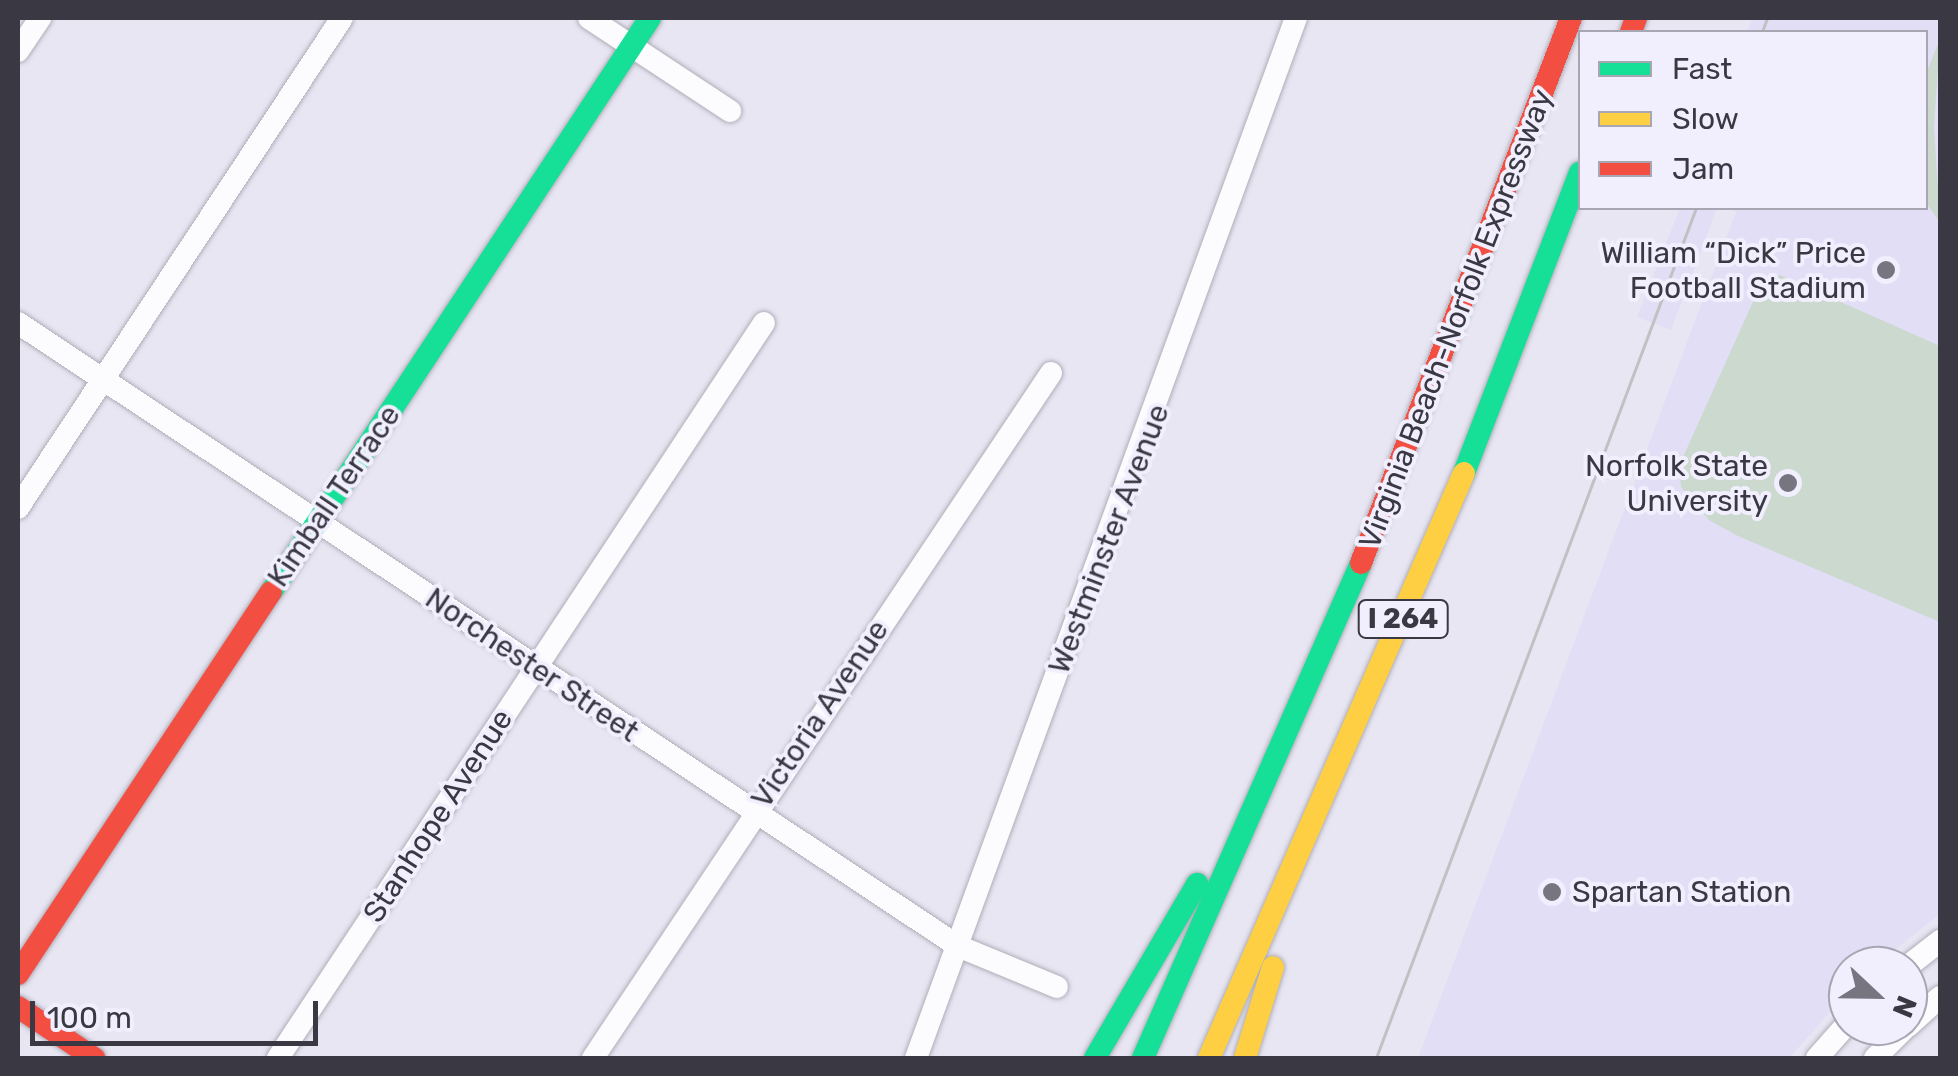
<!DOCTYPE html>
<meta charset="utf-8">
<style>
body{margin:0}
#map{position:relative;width:1958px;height:1076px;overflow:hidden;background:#e8e6f3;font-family:Rubik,sans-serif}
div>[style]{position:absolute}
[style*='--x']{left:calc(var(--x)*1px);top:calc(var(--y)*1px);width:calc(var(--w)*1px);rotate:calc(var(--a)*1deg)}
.built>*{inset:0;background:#e1def5}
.green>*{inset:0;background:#cbd9cf}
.roads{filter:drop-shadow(0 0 2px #afaeb8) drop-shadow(0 0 2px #afaeb8)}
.street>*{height:22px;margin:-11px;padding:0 11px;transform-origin:11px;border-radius:11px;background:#fcfbfd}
.fast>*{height:22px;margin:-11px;padding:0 11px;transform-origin:11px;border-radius:11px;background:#16e098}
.slow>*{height:22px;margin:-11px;padding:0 11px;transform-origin:11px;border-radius:11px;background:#ffcf43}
.jam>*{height:22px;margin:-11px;padding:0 11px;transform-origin:11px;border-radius:11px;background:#f24e42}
.tram>*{height:2.5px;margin:-1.25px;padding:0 1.25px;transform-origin:1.25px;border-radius:1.25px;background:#c1c1c3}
.dots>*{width:28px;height:28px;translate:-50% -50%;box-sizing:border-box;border:5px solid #f1effe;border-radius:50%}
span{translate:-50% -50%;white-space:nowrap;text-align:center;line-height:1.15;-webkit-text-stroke:8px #f1effe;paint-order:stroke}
.shield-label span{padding:2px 8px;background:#f1effe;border:2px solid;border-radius:8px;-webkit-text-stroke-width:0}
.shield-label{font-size:28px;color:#3a3842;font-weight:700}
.poi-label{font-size:30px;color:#3a3842}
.right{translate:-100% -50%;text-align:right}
.left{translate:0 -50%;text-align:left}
.street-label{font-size:30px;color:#3a3842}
.frame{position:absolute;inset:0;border:20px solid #3a3842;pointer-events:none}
.legend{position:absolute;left:1578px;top:30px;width:350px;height:180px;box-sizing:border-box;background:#f1effe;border:2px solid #a8a6b3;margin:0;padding:12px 18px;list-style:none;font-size:30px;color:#3a3842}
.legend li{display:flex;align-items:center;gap:20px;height:50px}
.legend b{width:50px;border:2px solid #a8a6b3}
.north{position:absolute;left:1828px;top:946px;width:100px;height:100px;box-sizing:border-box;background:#f1effe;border:2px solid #a8a6b3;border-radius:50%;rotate:112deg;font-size:28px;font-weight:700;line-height:40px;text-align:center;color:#3a3842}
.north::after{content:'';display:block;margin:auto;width:35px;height:45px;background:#777580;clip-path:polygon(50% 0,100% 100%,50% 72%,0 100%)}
.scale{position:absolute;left:30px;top:1001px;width:288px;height:45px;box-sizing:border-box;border:5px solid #3a3842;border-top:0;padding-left:12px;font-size:30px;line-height:35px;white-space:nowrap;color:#3a3842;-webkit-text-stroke:8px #f1effe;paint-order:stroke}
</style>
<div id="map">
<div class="built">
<i style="clip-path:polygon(1753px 18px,1940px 18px,1940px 914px,1874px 966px,1848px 966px,1848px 992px,1789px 1058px,1418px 1058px,1736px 212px,1727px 208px,1926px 208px,1926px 32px,1747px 32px)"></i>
<i style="clip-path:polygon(1680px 208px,1717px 208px,1671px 330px,1637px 317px)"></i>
</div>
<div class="green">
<i style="clip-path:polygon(1940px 39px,1934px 127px,1940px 222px,1926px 203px,1926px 74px)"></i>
<i style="clip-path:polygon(1780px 275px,1940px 346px,1940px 622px,1738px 536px,1709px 520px,1681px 487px,1679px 466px,1752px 304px,1765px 281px)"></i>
</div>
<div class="roads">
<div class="street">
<i style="--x:589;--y:18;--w:169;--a:33.4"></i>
<i style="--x:18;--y:51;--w:40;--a:-56"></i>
<i style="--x:18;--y:323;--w:1128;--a:33.54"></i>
<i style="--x:958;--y:946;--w:107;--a:22.5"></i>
<i style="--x:18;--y:508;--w:587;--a:-56.53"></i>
<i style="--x:1908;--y:966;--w:41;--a:-38"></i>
<i style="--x:1908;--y:1026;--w:43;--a:-42.2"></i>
<i style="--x:278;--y:1058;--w:881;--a:-56.53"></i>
<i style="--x:593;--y:1058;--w:824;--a:-56.23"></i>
<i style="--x:916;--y:1058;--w:1107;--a:-69.93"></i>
<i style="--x:1817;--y:1058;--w:47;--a:-48.5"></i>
<i style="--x:1875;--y:1058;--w:45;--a:-45"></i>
</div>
<div class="fast">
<i style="--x:1464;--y:473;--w:322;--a:-68.9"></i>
<i style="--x:271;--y:592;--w:688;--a:-56.56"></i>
<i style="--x:1095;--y:1058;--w:202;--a:-59.6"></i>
<i style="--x:1143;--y:1058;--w:541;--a:-66.23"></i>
</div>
<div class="slow">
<i style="--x:1209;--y:1058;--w:638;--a:-66.45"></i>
<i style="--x:1245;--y:1058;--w:95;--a:-72.9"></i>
</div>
<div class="jam">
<i style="--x:1631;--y:32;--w:15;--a:-70"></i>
<i style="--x:1361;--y:563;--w:584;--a:-68.93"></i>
<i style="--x:18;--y:974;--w:458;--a:-56.5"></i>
<i style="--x:18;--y:1007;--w:92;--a:33.9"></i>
</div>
</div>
<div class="tram">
<i style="--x:1762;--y:32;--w:15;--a:-70"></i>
<i style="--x:1376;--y:1058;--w:908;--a:-69.37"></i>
</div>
<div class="dots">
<i style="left:1886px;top:270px;background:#777580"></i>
<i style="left:1788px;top:483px;background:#777580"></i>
<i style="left:1552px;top:892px;background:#777580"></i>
</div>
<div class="shield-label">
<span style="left:1403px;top:619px">I 264</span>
</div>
<div class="poi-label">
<span class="right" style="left:1866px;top:270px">William “Dick” Price<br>Football Stadium</span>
<span class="right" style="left:1768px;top:483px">Norfolk State<br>University</span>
<span class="left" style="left:1572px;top:892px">Spartan Station</span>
</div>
<div class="street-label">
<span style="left:1456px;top:319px;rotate:-69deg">Virginia Beach-Norfolk Expressway</span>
<span style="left:334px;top:496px;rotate:-56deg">Kimball Terrace</span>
<span style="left:1109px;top:539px;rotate:-69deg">Westminster Avenue</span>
<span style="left:532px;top:665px;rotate:34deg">Norchester Street</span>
<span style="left:820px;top:714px;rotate:-56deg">Victoria Avenue</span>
<span style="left:438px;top:816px;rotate:-57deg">Stanhope Avenue</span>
</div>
<div class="frame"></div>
<ul class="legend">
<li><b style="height:12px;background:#16e098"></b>Fast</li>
<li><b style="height:12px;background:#ffcf43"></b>Slow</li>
<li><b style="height:12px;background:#f24e42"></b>Jam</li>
</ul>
<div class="north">N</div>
<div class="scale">100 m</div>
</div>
